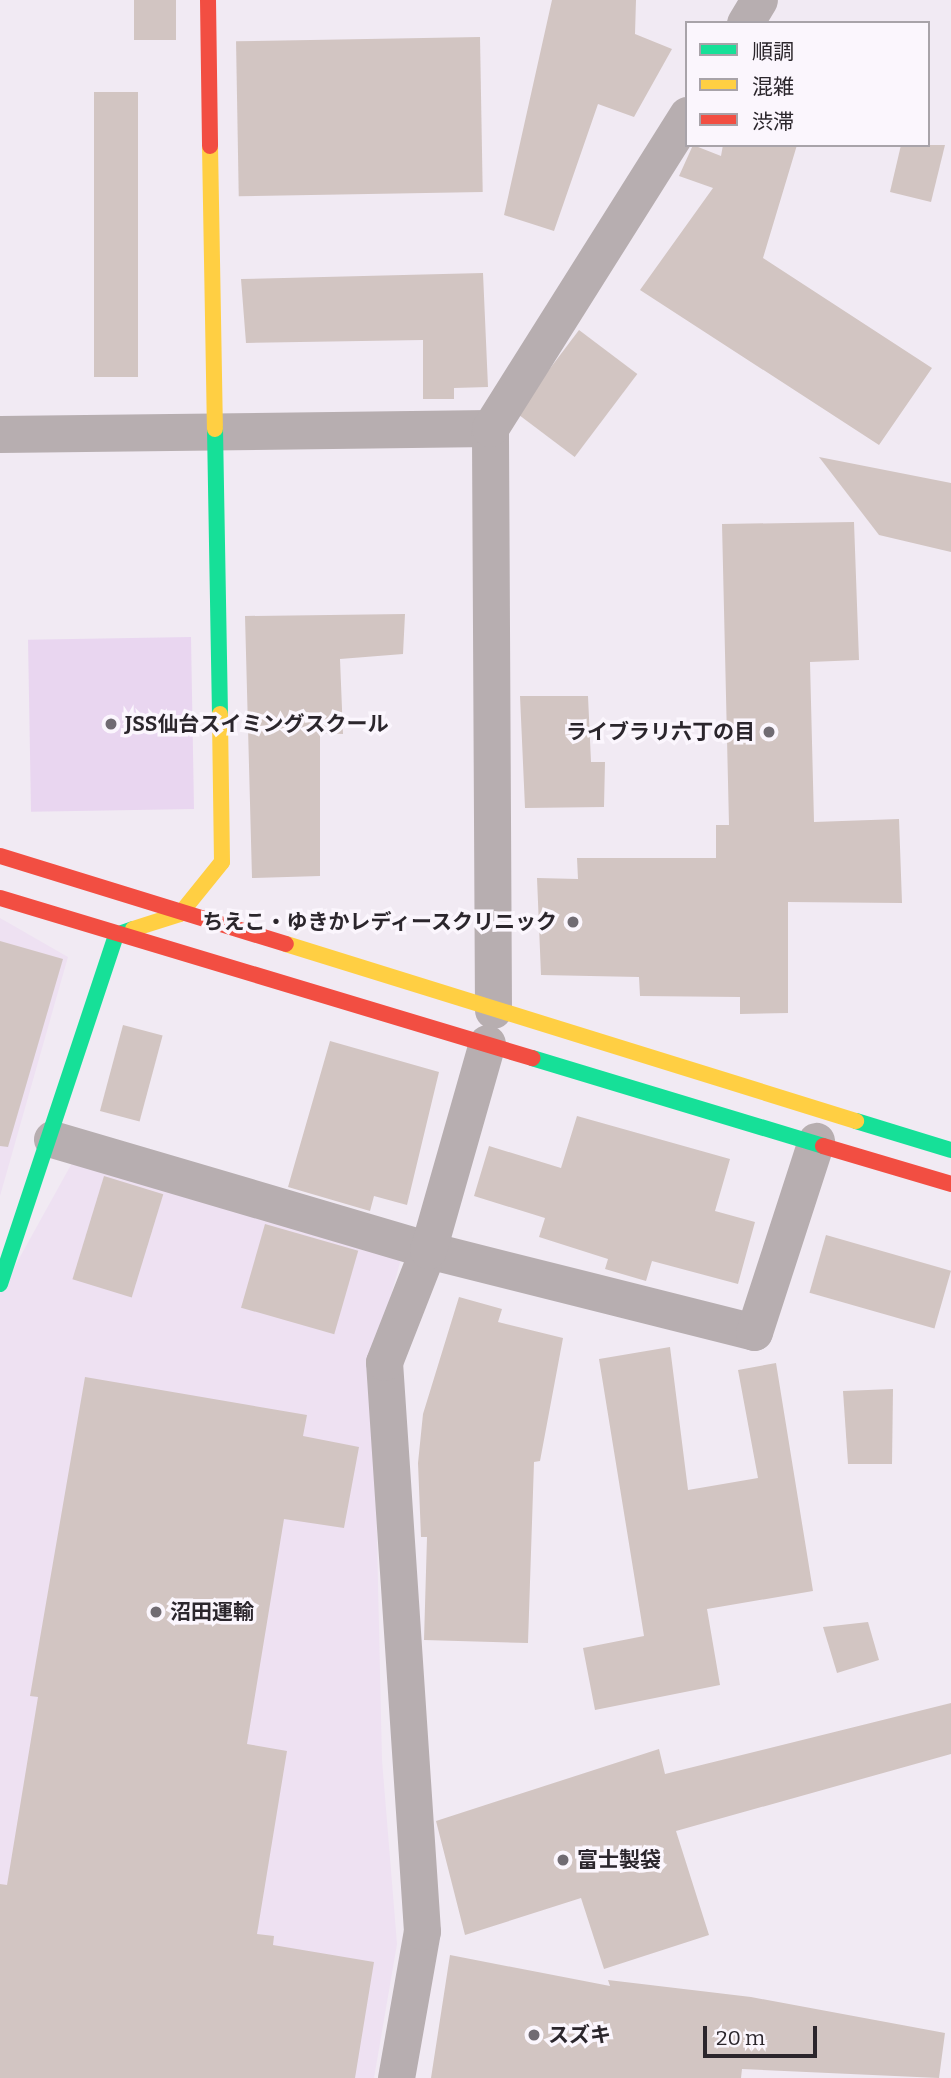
<!DOCTYPE html>
<meta charset="utf-8">
<style>
body{margin:0}
#map{position:relative;width:951px;height:2078px;overflow:hidden;background:#f1eaf3;font-family:Bitter,"Noto Sans JP",serif}
div>[style]{position:absolute}
[style*='--x']{left:calc(var(--x)*1px);top:calc(var(--y)*1px);width:calc(var(--w)*1px);rotate:calc(var(--a)*1deg)}
.built>*{inset:0;background:#eee1f2}
.green>*{inset:0;background:#e9d6f0;transform-origin:0 0}
.building>*{inset:0;background:#d2c5c2;transform-origin:0 0}
.street>*{height:37px;margin:-18.5px;padding:0 18.5px;transform-origin:18.5px;border-radius:18.5px;background:#b7aeb0}
.fast>*{height:16px;margin:-8px;padding:0 8px;transform-origin:8px;border-radius:8px;background:#16e098}
.slow>*{height:16px;margin:-8px;padding:0 8px;transform-origin:8px;border-radius:8px;background:#ffcf43}
.jam>*{height:16px;margin:-8px;padding:0 8px;transform-origin:8px;border-radius:8px;background:#f24e42}
.dots>*{width:19px;height:19px;translate:-50% -50%;box-sizing:border-box;border:4px solid #fbf6fd;border-radius:50%}
span{translate:-50% -50%;white-space:nowrap;text-align:center;line-height:1.15;-webkit-text-stroke:7px #fbf6fd;paint-order:stroke}
.poi-label{font-size:21px;color:#2b262c;font-weight:700}
.left{translate:0 -50%;text-align:left}
.right{translate:-100% -50%;text-align:right}
.legend{position:absolute;left:685px;top:21px;width:245px;height:126px;box-sizing:border-box;background:#fbf6fd;border:2px solid #a8a3a9;margin:0;padding:9px 12px;list-style:none;font-size:21px;color:#2b262c}
.legend li{display:flex;align-items:center;gap:14px;height:35px}
.legend b{width:35px;border:2px solid #a8a3a9}
.scale{position:absolute;left:703px;top:2026px;width:114px;height:32px;box-sizing:border-box;border:4px solid #2b262c;border-top:0;padding-left:9px;font-size:21px;line-height:24px;white-space:nowrap;color:#2b262c;-webkit-text-stroke:5px #fbf6fd;paint-order:stroke}
</style>
<div id="map">
<div class="built">
<i style="clip-path:polygon(0 918px,68px 957px,0 1196px)"></i>
<i style="clip-path:polygon(77px 1154px,404px 1248px,373px 1361px,382px 1760px,397px 1944px,374px 2078px,0 2078px,0 1293px)"></i>
</div>
<div class="green">
<i style="left:191px;top:637px;width:172px;height:163px;rotate:89deg"></i>
</div>
<div class="building">
<i style="left:134px;top:0;width:42px;height:40px"></i>
<i style="clip-path:polygon(552px 0,636px 0,635px 34px,672px 49px,634px 117px,598px 104px,554px 231px,504px 215px)"></i>
<i style="left:480px;top:37px;width:155px;height:244px;rotate:89deg"></i>
<i style="left:94px;top:92px;width:44px;height:285px"></i>
<i style="clip-path:polygon(693px 145px,721px 156px,723px 145px,797px 145px,763px 258px,932px 368px,879px 445px,640px 290px,713px 188px,679px 176px)"></i>
<i style="clip-path:polygon(901px 145px,945px 145px,931px 202px,890px 192px)"></i>
<i style="clip-path:polygon(483px 273px,488px 387px,454px 388px,454px 399px,423px 399px,423px 340px,246px 343px,241px 279px)"></i>
<i style="left:579px;top:330px;width:73px;height:104px;rotate:37deg"></i>
<i style="clip-path:polygon(819px 457px,951px 483px,951px 552px,879px 535px)"></i>
<i style="clip-path:polygon(854px 522px,859px 660px,810px 662px,814px 822px,899px 819px,902px 903px,788px 902px,788px 1013px,740px 1014px,740px 997px,640px 996px,639px 977px,541px 975px,537px 878px,578px 879px,577px 858px,716px 858px,716px 825px,729px 825px,722px 524px)"></i>
<i style="clip-path:polygon(405px 614px,403px 654px,340px 659px,343px 734px,320px 733px,320px 876px,252px 878px,245px 616px)"></i>
<i style="clip-path:polygon(520px 696px,588px 696px,591px 762px,605px 762px,604px 807px,525px 808px)"></i>
<i style="clip-path:polygon(0 941px,63px 959px,8px 1147px,0 1146px)"></i>
<i style="left:123px;top:1025px;width:41px;height:89px;rotate:15deg"></i>
<i style="clip-path:polygon(330px 1041px,439px 1072px,407px 1205px,374px 1196px,370px 1211px,288px 1187px)"></i>
<i style="clip-path:polygon(577px 1116px,730px 1159px,715px 1211px,755px 1222px,738px 1284px,652px 1261px,646px 1281px,605px 1269px,608px 1259px,539px 1237px,545px 1218px,474px 1196px,489px 1146px,561px 1168px)"></i>
<i style="left:104px;top:1176px;width:62px;height:108px;rotate:17deg"></i>
<i style="left:265px;top:1224px;width:97px;height:87px;rotate:16deg"></i>
<i style="left:826px;top:1235px;width:130px;height:60px;rotate:16deg"></i>
<i style="clip-path:polygon(459px 1297px,502px 1309px,498px 1322px,563px 1338px,540px 1461px,534px 1462px,528px 1643px,424px 1640px,427px 1537px,421px 1537px,418px 1463px,423px 1414px)"></i>
<i style="clip-path:polygon(670px 1347px,688px 1490px,758px 1478px,738px 1370px,776px 1363px,813px 1591px,707px 1609px,720px 1685px,595px 1710px,583px 1648px,644px 1636px,599px 1359px)"></i>
<i style="clip-path:polygon(85px 1377px,307px 1415px,303px 1436px,359px 1447px,344px 1528px,284px 1519px,247px 1744px,287px 1751px,257px 1934px,274px 1936px,273px 1945px,374px 1962px,355px 2078px,0 2078px,0 1884px,7px 1885px,38px 1697px,30px 1696px)"></i>
<i style="clip-path:polygon(893px 1389px,892px 1464px,848px 1464px,843px 1391px)"></i>
<i style="clip-path:polygon(868px 1622px,879px 1660px,837px 1673px,823px 1627px)"></i>
<i style="clip-path:polygon(951px 1703px,951px 1754px,676px 1831px,709px 1935px,604px 1969px,581px 1898px,465px 1935px,436px 1821px,659px 1749px,665px 1774px)"></i>
<i style="clip-path:polygon(450px 1955px,610px 1986px,608px 1980px,751px 1997px,945px 2033px,939px 2078px,742px 2069px,741px 2078px,431px 2078px)"></i>
</div>
<div class="street">
<i style="--x:745;--y:23;--w:27;--a:-59"></i>
<i style="--x:0;--y:434;--w:490;--a:-0.7"></i>
<i style="--x:493;--y:1010;--w:582;--a:-90.3"></i>
<i style="--x:490;--y:428;--w:370;--a:-57.8"></i>
<i style="--x:52;--y:1139;--w:392;--a:16.4"></i>
<i style="--x:428;--y:1250;--w:336;--a:14.1"></i>
<i style="--x:754;--y:1332;--w:201;--a:-72"></i>
<i style="--x:396;--y:2078;--w:149;--a:-80"></i>
<i style="--x:422;--y:1931;--w:570;--a:-93.82"></i>
<i style="--x:384;--y:1362;--w:120;--a:-68.6"></i>
<i style="--x:428;--y:1250;--w:215;--a:-74.1"></i>
</div>
<div class="fast">
<i style="--x:215;--y:429;--w:285;--a:89"></i>
<i style="--x:532;--y:1058;--w:304;--a:16.8"></i>
<i style="--x:856;--y:1121;--w:99;--a:17"></i>
<i style="--x:0;--y:1284;--w:368;--a:-71.6"></i>
<i style="--x:116;--y:935;--w:18;--a:-19"></i>
</div>
<div class="slow">
<i style="--x:210;--y:146;--w:283;--a:89"></i>
<i style="--x:133;--y:929;--w:49;--a:-17.7"></i>
<i style="--x:180;--y:914;--w:67;--a:-51.1"></i>
<i style="--x:222;--y:862;--w:148;--a:-90.8"></i>
<i style="--x:286;--y:944;--w:597;--a:17.25"></i>
</div>
<div class="jam">
<i style="--x:208;--y:0;--w:146;--a:89.2"></i>
<i style="--x:0;--y:856;--w:299;--a:17.1"></i>
<i style="--x:0;--y:898;--w:556;--a:16.74"></i>
<i style="--x:823;--y:1146;--w:134;--a:16.5"></i>
</div>
<div class="dots">
<i style="left:111px;top:724px;background:#706b72"></i>
<i style="left:769px;top:732px;background:#706b72"></i>
<i style="left:573px;top:922px;background:#706b72"></i>
<i style="left:156px;top:1612px;background:#706b72"></i>
<i style="left:563px;top:1860px;background:#706b72"></i>
<i style="left:534px;top:2035px;background:#706b72"></i>
</div>
<div class="poi-label">
<span class="left" style="left:125px;top:724px">JSS仙台スイミングスクール</span>
<span class="right" style="left:755px;top:732px">ライブラリ六丁の目</span>
<span class="right" style="left:557px;top:922px">ちえこ・ゆきかレディースクリニック</span>
<span class="left" style="left:170px;top:1612px">沼田運輸</span>
<span class="left" style="left:577px;top:1860px">富士製袋</span>
<span class="left" style="left:548px;top:2035px">スズキ</span>
</div>
<ul class="legend">
<li><b style="height:9px;background:#16e098"></b>順調</li>
<li><b style="height:9px;background:#ffcf43"></b>混雑</li>
<li><b style="height:9px;background:#f24e42"></b>渋滞</li>
</ul>
<div class="scale">20 m</div>
</div>
